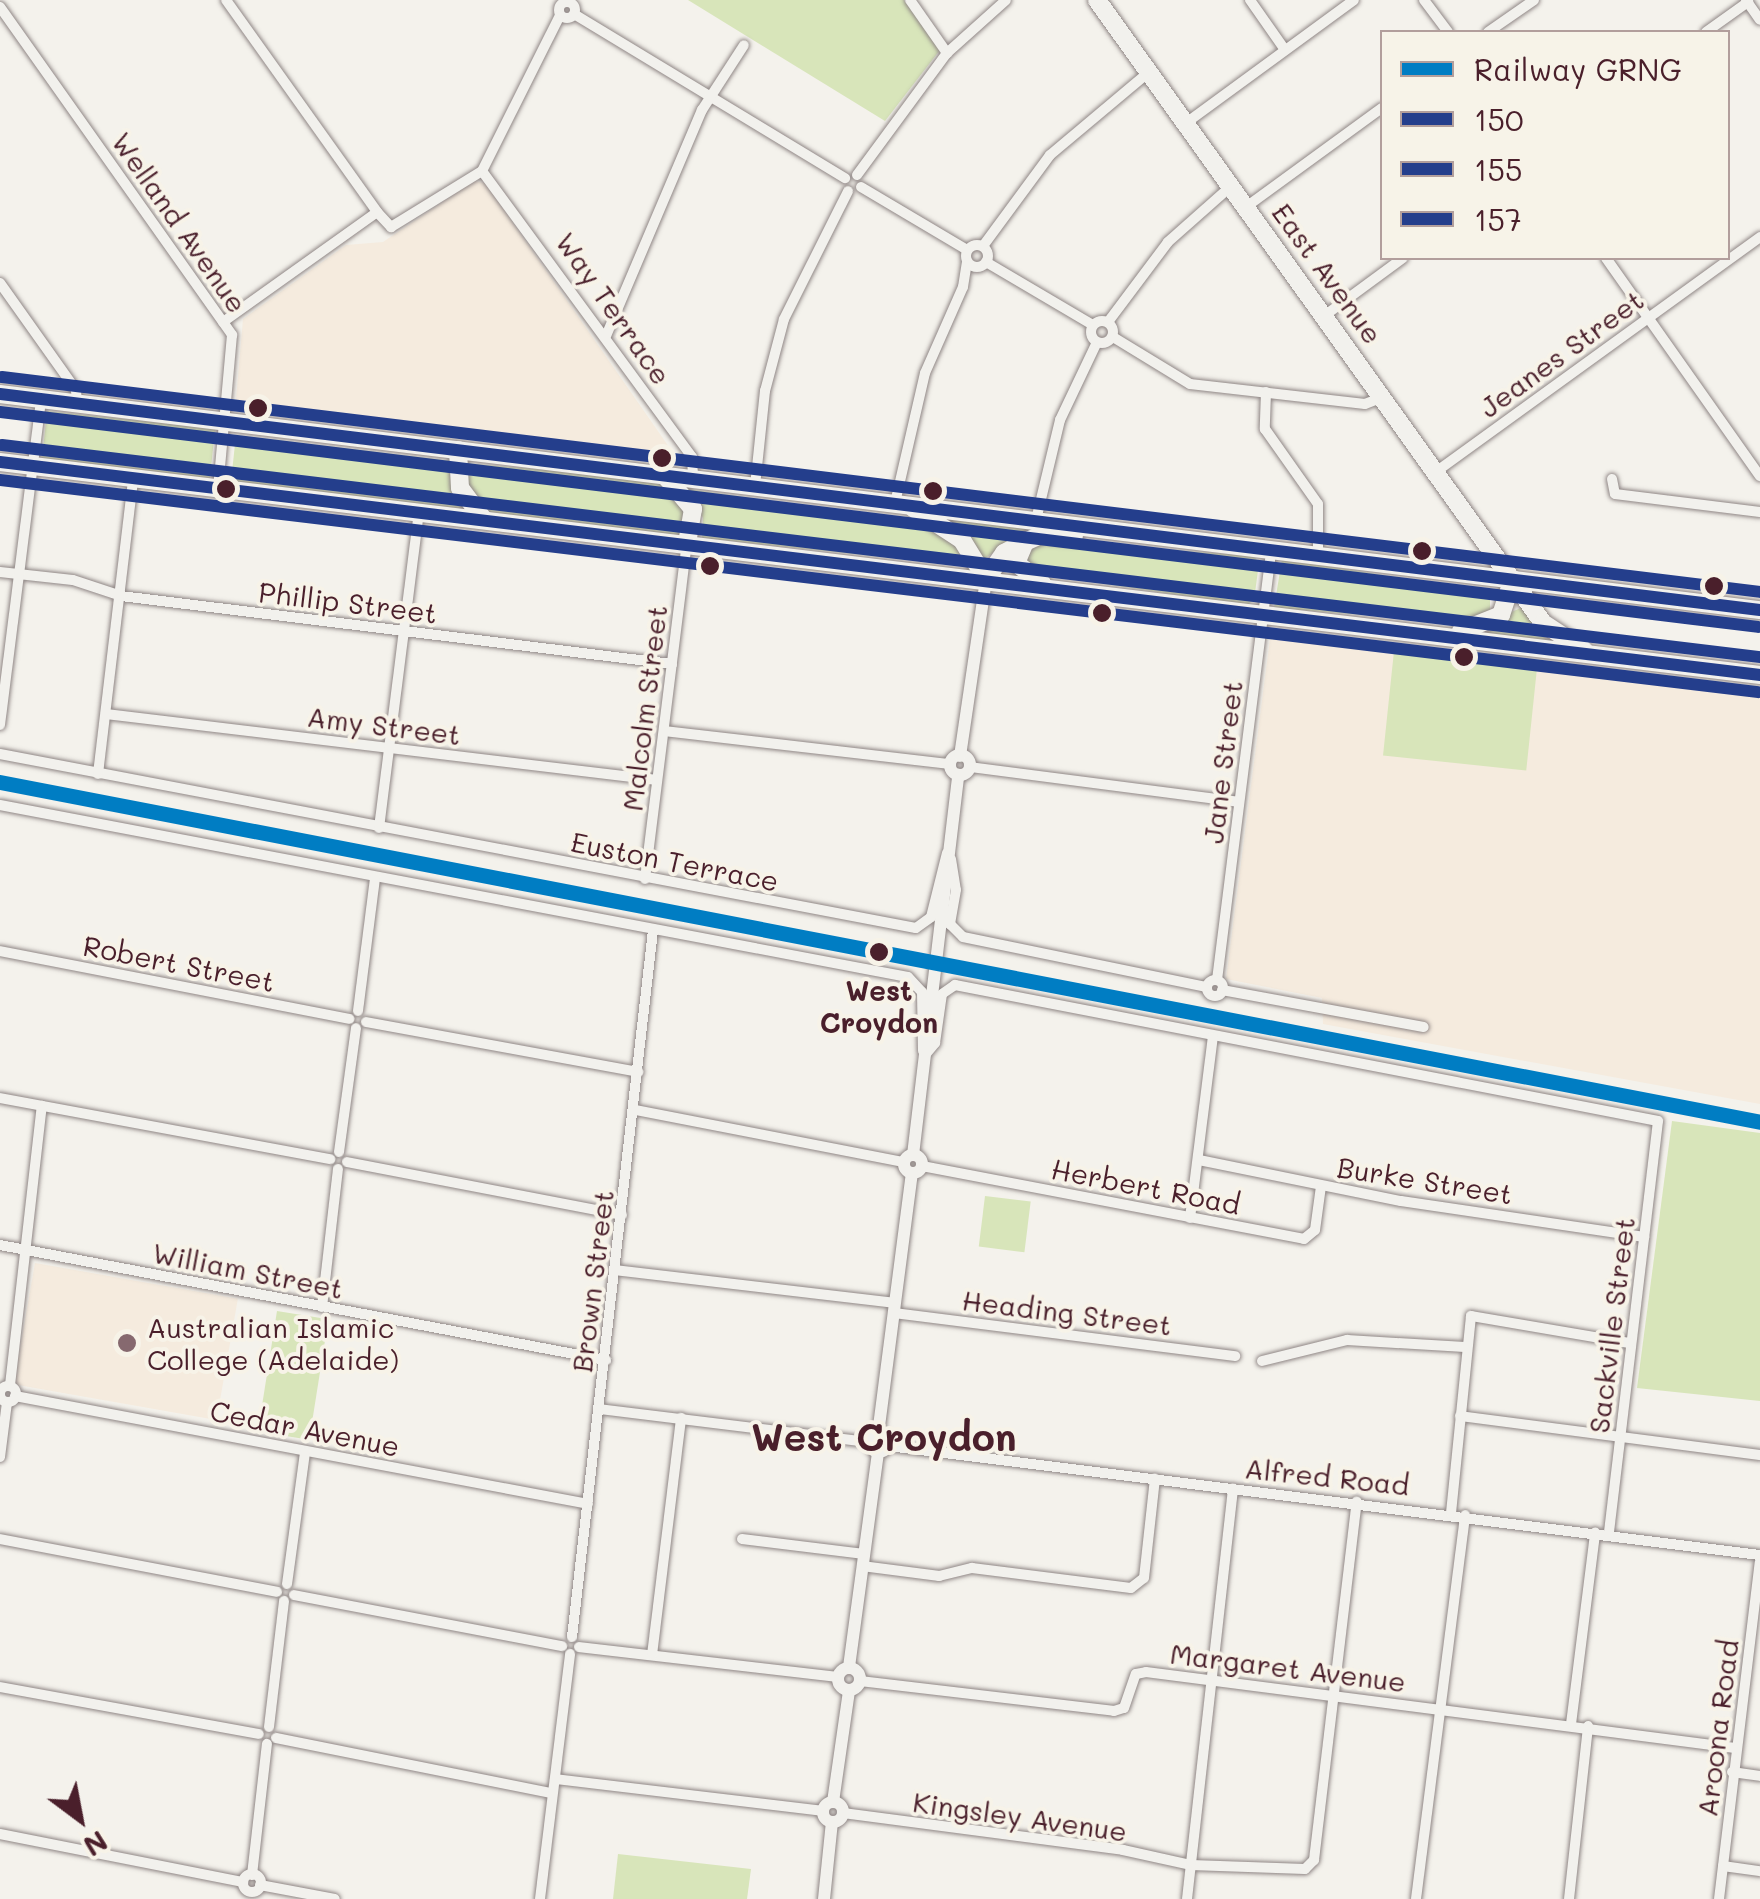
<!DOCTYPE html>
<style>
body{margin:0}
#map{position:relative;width:1760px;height:1899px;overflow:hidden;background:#f4f2ec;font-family:Mali,sans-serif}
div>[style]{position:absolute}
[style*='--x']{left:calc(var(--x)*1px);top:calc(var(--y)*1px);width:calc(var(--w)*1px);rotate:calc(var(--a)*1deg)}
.built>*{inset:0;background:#f5ebde;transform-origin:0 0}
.green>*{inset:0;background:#d8e5ba;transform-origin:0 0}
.roads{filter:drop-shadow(0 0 2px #8f8685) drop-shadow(0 0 2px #8f8685)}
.minor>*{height:10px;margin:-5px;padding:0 5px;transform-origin:5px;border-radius:5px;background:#f2f1ed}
.minor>.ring{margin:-5px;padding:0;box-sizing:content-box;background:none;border:10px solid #f2f1ed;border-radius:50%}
.tertiary>*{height:12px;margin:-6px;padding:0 6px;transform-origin:6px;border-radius:6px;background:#f2f1ed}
.tertiary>.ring{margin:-6px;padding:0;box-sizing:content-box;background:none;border:12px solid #f2f1ed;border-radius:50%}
.primary>*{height:18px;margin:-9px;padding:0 9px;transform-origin:9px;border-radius:9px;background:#f2f1ed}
.trunk>*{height:18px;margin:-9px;padding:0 9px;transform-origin:9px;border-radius:9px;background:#f2f1ed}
.bus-1>*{height:12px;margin:-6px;padding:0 6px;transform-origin:6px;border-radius:6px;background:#243e8c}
.bus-2>*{height:12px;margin:-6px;padding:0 6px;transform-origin:6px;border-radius:6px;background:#243e8c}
.bus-3>*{height:12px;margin:-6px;padding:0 6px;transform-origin:6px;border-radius:6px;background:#243e8c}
.rail-1>*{height:15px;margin:-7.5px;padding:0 7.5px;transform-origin:7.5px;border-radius:7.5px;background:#007dc3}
.dots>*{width:28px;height:28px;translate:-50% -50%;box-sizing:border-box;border:5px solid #f7f3e8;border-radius:50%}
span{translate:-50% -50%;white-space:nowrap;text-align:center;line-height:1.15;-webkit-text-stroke:8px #f7f3e8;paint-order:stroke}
.street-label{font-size:28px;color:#4a1f2b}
.stop-label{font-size:28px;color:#4a1f2b;font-weight:700}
.poi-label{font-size:28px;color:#4a1f2b}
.left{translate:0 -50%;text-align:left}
.district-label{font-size:38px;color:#4a1f2b;font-weight:700}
.legend{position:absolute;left:1380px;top:30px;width:350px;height:230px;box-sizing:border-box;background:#f7f3e8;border:2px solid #b29e9c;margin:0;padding:12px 18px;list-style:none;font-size:30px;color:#4a1f2b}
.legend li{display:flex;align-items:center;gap:20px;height:50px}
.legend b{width:50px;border:2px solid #b29e9c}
.north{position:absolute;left:30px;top:1769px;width:100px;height:100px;-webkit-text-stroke:8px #f7f3e8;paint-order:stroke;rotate:148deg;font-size:28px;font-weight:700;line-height:40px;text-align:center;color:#4a1f2b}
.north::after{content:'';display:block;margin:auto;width:35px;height:45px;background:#4a1f2b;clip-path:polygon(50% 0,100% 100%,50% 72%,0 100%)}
</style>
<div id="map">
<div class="built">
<i style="clip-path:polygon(474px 181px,485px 183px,676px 457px,235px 411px,243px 319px,346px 245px,383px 242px)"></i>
<i style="clip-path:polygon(1271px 631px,1760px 688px,1760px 1104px,1323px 1024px,1322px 998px,1226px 979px)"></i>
<i style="left:35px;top:1263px;width:206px;height:123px;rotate:10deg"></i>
</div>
<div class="green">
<i style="clip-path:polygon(688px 0,904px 0,940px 50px,885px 121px)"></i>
<i style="left:47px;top:411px;width:169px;height:50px;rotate:6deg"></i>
<i style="clip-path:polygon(236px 435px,452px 461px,472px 512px,231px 481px)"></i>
<i style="clip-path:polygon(465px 463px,650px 479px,679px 491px,690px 509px,684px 538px,492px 515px,466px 485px)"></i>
<i style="clip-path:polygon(688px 489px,928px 523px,975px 560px,960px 558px,958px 565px,702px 538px,703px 518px)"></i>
<i style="clip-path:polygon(948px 518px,1029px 528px,984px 559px)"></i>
<i style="clip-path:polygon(1043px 541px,1254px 556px,1259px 563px,1254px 600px,1247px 605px,1037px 574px,1024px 564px,1030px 547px)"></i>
<i style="clip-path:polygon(1282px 559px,1483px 591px,1490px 597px,1490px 613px,1467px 623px,1274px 608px)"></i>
<i style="clip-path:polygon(1525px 606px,1548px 642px,1486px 635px,1507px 614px)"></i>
<i style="left:1394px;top:651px;width:144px;height:105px;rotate:6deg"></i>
<i style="clip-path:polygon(1672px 1121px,1760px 1133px,1760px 1401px,1637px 1388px)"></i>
<i style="left:985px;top:1196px;width:46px;height:51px;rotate:7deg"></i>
<i style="left:277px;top:1311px;width:52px;height:122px;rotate:9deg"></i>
<i style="clip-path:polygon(618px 1854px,751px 1869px,747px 1899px,613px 1899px)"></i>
</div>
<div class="roads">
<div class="minor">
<i style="--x:226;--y:0;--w:260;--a:54.5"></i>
<i style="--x:910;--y:0;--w:65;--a:55.1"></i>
<i style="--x:1250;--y:0;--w:61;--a:55"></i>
<i style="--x:1424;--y:0;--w:40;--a:53"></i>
<i style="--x:1746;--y:0;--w:24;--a:55"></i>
<i class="ring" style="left:559px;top:2px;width:6px;height:6px"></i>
<i style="--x:0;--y:7;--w:402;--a:54.7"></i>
<i style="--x:232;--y:335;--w:156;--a:95.2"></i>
<i style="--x:574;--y:14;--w:317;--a:31.2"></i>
<i style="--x:1488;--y:32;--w:56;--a:-34.8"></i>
<i style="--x:1706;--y:32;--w:52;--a:-35.5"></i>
<i style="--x:1186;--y:123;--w:208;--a:-36.2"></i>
<i style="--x:482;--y:171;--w:355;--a:53.7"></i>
<i style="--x:692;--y:457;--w:22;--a:87"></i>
<i style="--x:857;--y:175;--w:152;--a:-53.6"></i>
<i style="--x:947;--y:53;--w:79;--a:-41.9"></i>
<i style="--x:861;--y:187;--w:123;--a:30.7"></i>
<i style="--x:1246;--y:207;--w:168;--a:-36.1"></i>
<i class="ring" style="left:966px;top:245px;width:12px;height:12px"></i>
<i style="--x:983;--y:246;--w:113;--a:-53.6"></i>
<i style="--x:1050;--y:155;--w:129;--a:-40"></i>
<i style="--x:1606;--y:258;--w:267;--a:54.8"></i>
<i style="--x:986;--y:262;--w:124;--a:30.5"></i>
<i style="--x:0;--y:283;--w:131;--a:54.6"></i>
<i style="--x:76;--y:390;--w:14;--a:86"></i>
<i style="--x:1324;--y:316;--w:98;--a:-36.3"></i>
<i class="ring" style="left:1091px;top:321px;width:12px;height:12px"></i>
<i style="--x:223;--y:322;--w:189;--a:-35.5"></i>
<i style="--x:377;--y:212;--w:21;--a:47"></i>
<i style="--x:391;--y:227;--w:107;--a:-31.6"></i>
<i style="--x:482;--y:171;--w:174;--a:-63.4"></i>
<i style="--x:1108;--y:322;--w:100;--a:-53.1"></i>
<i style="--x:1168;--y:242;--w:84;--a:-41.6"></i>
<i style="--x:606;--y:336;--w:246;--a:-67"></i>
<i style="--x:702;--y:110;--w:77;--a:-57.1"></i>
<i style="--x:1113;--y:337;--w:90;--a:31.4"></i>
<i style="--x:1190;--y:384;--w:176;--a:6.5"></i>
<i style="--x:1365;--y:404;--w:19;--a:-21"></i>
<i style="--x:1266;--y:392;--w:37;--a:92"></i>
<i style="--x:1265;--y:429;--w:92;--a:54.8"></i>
<i style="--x:1318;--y:504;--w:51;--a:90"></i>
<i style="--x:1437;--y:471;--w:399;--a:-35.9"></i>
<i style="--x:1612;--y:479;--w:15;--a:79"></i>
<i style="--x:1615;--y:494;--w:146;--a:7.1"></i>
<i style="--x:755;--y:486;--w:96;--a:-84"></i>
<i style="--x:765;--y:391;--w:74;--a:-75.2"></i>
<i style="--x:784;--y:319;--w:143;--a:-63.4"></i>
<i style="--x:895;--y:503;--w:133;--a:-77"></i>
<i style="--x:925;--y:373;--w:94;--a:-66.2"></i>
<i style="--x:963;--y:287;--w:24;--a:-81"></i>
<i style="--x:1036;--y:520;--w:103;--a:-76.5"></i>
<i style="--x:1060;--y:420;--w:86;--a:-64.6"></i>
<i style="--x:0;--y:572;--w:73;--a:6.3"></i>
<i style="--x:73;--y:580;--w:51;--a:18.4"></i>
<i style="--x:121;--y:596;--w:555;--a:7.04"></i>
<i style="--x:106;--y:714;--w:555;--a:6.83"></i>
<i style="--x:0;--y:725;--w:329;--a:-82.8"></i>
<i style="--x:664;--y:731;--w:288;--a:6.6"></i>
<i style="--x:0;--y:754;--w:932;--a:10.76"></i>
<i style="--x:916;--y:928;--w:19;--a:-36"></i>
<i style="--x:931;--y:917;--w:66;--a:-76"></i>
<i style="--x:970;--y:767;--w:271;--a:7.4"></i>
<i style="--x:98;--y:774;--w:297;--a:-83.2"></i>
<i style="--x:0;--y:805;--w:924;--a:10.73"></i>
<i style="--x:908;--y:977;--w:21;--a:47"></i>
<i style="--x:922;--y:992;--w:59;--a:89"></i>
<i style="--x:379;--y:828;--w:318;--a:-82.8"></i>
<i style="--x:951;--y:859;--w:31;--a:81"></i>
<i style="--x:956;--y:890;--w:35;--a:100"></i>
<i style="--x:950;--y:924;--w:18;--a:45"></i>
<i style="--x:963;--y:937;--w:249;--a:11.6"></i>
<i style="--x:645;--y:879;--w:339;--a:-82.9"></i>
<i style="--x:0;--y:951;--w:356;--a:11"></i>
<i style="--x:1217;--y:980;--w:433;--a:-82.8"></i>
<i class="ring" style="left:1207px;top:980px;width:6px;height:6px"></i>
<i style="--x:1222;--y:990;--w:205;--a:10.4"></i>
<i style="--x:358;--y:1011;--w:134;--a:-82.7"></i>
<i style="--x:366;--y:1022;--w:277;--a:10.4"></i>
<i style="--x:925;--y:1055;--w:16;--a:-50"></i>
<i style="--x:935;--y:1043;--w:49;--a:-81.9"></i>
<i style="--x:942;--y:994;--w:16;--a:-35"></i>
<i style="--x:955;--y:985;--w:716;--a:10.95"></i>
<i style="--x:1658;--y:1121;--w:416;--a:96.8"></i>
<i style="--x:0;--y:1098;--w:336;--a:10.5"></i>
<i style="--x:636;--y:1110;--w:273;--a:11"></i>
<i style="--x:339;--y:1152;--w:125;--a:-82.2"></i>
<i style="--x:1199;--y:1160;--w:206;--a:11.5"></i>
<i style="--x:1401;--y:1201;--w:246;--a:8.4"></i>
<i style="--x:347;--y:1162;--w:280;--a:10.9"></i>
<i style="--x:922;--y:1166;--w:389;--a:10.8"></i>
<i style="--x:1304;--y:1239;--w:14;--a:-39"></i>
<i style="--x:1315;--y:1230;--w:44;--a:-82.2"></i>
<i style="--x:1190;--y:1218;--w:182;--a:-82.8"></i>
<i style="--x:0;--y:1245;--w:617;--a:10.75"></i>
<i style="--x:615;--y:1270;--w:282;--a:6.7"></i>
<i style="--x:322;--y:1307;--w:139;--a:-83.4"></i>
<i style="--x:894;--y:1313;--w:344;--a:7.2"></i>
<i style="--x:1262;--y:1361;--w:88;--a:-13.9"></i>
<i style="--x:1347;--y:1340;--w:118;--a:3.4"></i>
<i style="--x:10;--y:1385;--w:281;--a:-83.5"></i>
<i class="ring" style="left:0;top:1386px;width:6px;height:6px"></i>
<i style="--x:15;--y:1396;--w:583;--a:10.67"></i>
<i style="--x:599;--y:1409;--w:272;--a:7"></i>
<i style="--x:1460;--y:1416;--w:303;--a:7.4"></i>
<i style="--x:888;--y:1446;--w:879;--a:7.13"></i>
<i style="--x:0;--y:1457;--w:55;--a:-82.7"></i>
<i style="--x:1451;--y:1513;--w:198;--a:-84.2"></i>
<i style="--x:1471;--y:1316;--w:160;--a:9.7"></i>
<i style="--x:0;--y:1539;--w:282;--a:10.8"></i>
<i style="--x:742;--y:1539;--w:123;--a:7"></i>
<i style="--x:862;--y:1566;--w:78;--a:7.4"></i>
<i style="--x:939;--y:1576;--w:34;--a:-14"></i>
<i style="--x:972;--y:1568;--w:160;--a:7.2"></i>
<i style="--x:1131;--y:1588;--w:16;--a:-38"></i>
<i style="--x:1144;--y:1578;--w:100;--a:-83.7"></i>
<i style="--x:287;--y:1584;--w:133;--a:-82.2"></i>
<i style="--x:294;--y:1595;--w:273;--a:10.8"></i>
<i style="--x:572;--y:1637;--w:712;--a:-83.46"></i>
<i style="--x:579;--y:1647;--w:260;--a:6.6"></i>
<i style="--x:652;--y:1655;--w:239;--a:-83"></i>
<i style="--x:860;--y:1681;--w:256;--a:6.7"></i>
<i style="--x:1114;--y:1711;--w:10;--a:-17"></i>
<i style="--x:1124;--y:1708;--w:36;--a:-71"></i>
<i style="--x:1136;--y:1674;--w:10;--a:-11"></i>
<i style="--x:1146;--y:1672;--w:594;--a:7.35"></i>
<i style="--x:0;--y:1687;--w:263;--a:10.3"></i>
<i style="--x:1571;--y:1724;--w:193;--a:-82.8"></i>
<i style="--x:269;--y:1727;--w:127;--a:-83.2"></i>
<i style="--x:276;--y:1738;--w:281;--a:11.3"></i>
<i style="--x:1732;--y:1772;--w:28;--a:8"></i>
<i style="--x:555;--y:1779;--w:270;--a:6.8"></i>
<i style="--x:843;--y:1813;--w:282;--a:7.5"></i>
<i style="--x:1123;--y:1850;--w:70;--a:12.4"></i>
<i style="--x:1191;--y:1865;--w:114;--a:2"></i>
<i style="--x:1305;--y:1869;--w:13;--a:-45"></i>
<i style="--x:1314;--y:1860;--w:361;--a:-83.2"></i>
<i style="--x:0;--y:1834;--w:248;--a:11.2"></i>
<i style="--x:1723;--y:1866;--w:37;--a:8"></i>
<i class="ring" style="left:243px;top:1874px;width:8px;height:8px"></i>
<i style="--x:252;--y:1875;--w:132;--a:-83.5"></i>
<i style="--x:260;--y:1885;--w:76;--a:10.6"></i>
<i style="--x:540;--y:1899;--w:247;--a:-83"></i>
<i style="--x:1187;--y:1899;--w:413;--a:-83.6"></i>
<i style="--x:1416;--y:1899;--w:387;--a:-82.7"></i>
<i style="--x:1569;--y:1899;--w:174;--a:-83.7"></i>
<i style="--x:1719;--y:1899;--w:339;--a:-83.1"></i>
</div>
<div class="tertiary">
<i class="ring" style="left:950px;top:755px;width:8px;height:8px"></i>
<i style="--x:960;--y:756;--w:179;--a:-81.6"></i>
<i style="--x:913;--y:1155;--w:383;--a:-83.2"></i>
<i class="ring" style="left:904px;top:1155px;width:6px;height:6px"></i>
<i class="ring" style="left:870px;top:1434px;width:6px;height:6px"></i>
<i style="--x:878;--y:1434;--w:263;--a:-82.6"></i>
<i style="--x:849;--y:1667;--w:216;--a:-82.3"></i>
<i class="ring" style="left:838px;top:1668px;width:10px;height:10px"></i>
<i style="--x:833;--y:1802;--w:112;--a:-81.8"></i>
<i class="ring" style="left:823px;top:1802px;width:8px;height:8px"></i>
<i style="--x:824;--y:1899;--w:77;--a:-84.1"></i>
</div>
<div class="primary">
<i style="--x:1097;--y:0;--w:766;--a:54.4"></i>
<i style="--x:1543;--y:623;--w:49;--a:33.4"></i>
</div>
<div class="trunk">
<i style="--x:0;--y:394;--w:1773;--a:7"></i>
<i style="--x:458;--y:450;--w:38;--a:87"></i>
<i style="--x:460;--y:488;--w:38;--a:53"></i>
<i style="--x:0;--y:462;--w:1773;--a:6.9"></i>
<i style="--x:666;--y:477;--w:42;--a:49.8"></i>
<i style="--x:693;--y:509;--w:35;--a:100"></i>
<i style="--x:913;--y:508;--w:59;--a:33.1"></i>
<i style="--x:962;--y:540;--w:46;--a:58.4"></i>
<i style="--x:1025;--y:542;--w:23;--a:113"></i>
<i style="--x:1016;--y:563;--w:33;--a:38"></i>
<i style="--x:986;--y:579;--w:32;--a:-55"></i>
<i style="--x:1004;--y:553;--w:24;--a:-28"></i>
<i style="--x:1025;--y:542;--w:20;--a:-24"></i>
<i style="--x:1043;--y:534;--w:31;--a:4"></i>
<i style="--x:1461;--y:631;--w:43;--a:-21.8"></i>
<i style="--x:1501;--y:615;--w:38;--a:-72"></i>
</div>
</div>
<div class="bus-1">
<i style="--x:0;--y:394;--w:1773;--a:7"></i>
<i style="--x:0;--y:462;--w:1773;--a:6.9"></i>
</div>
<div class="bus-2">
<i style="--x:0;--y:412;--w:1771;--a:6.97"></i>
<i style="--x:0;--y:480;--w:1771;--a:6.88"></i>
</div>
<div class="bus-3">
<i style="--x:2;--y:377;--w:1771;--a:6.97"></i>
<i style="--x:2;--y:445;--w:1771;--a:6.88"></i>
</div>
<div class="rail-1">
<i style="--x:0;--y:782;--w:1793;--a:10.93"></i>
</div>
<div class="dots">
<i style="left:258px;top:408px;background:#4a1f2b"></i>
<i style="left:662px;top:458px;background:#4a1f2b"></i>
<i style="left:226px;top:489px;background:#4a1f2b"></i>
<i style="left:933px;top:491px;background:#4a1f2b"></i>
<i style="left:1422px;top:551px;background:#4a1f2b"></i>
<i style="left:710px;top:566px;background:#4a1f2b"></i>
<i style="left:1714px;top:586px;background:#4a1f2b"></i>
<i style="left:1102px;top:613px;background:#4a1f2b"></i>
<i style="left:1464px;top:657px;background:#4a1f2b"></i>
<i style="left:879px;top:952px;background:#4a1f2b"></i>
<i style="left:127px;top:1343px;background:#86696f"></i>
</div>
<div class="street-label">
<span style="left:180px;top:222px;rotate:55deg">Welland Avenue</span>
<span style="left:1328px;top:273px;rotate:54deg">East Avenue</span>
<span style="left:614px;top:308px;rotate:55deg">Way Terrace</span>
<span style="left:1561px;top:353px;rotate:-36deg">Jeanes Street</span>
<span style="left:348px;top:602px;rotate:7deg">Phillip Street</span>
<span style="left:644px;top:708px;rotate:-83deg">Malcolm Street</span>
<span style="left:384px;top:725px;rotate:7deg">Amy Street</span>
<span style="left:1222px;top:762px;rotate:-83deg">Jane Street</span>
<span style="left:675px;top:861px;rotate:11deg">Euston Terrace</span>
<span style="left:179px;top:963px;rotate:11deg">Robert Street</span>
<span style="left:1425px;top:1180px;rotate:9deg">Burke Street</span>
<span style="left:1146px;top:1186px;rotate:11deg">Herbert Road</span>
<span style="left:248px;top:1270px;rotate:11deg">William Street</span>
<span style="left:592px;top:1281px;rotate:-83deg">Brown Street</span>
<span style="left:1067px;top:1312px;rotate:7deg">Heading Street</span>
<span style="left:1611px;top:1325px;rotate:-83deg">Sackville Street</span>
<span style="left:305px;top:1428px;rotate:11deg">Cedar Avenue</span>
<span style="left:1327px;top:1476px;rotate:6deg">Alfred Road</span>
<span style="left:1288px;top:1667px;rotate:7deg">Margaret Avenue</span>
<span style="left:1717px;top:1728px;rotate:-83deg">Aroona Road</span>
<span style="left:1020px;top:1816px;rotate:8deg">Kingsley Avenue</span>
</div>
<div class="stop-label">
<span style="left:879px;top:1006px">West<br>Croydon</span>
</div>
<div class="poi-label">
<span class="left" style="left:147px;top:1343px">Australian Islamic<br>College (Adelaide)</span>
</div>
<div class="district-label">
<span style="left:884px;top:1437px">West Croydon</span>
</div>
<ul class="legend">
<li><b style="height:12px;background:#007dc3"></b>Railway GRNG</li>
<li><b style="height:12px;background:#243e8c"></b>150</li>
<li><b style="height:12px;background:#243e8c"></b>155</li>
<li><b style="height:12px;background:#243e8c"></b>157</li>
</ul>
<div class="north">N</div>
</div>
